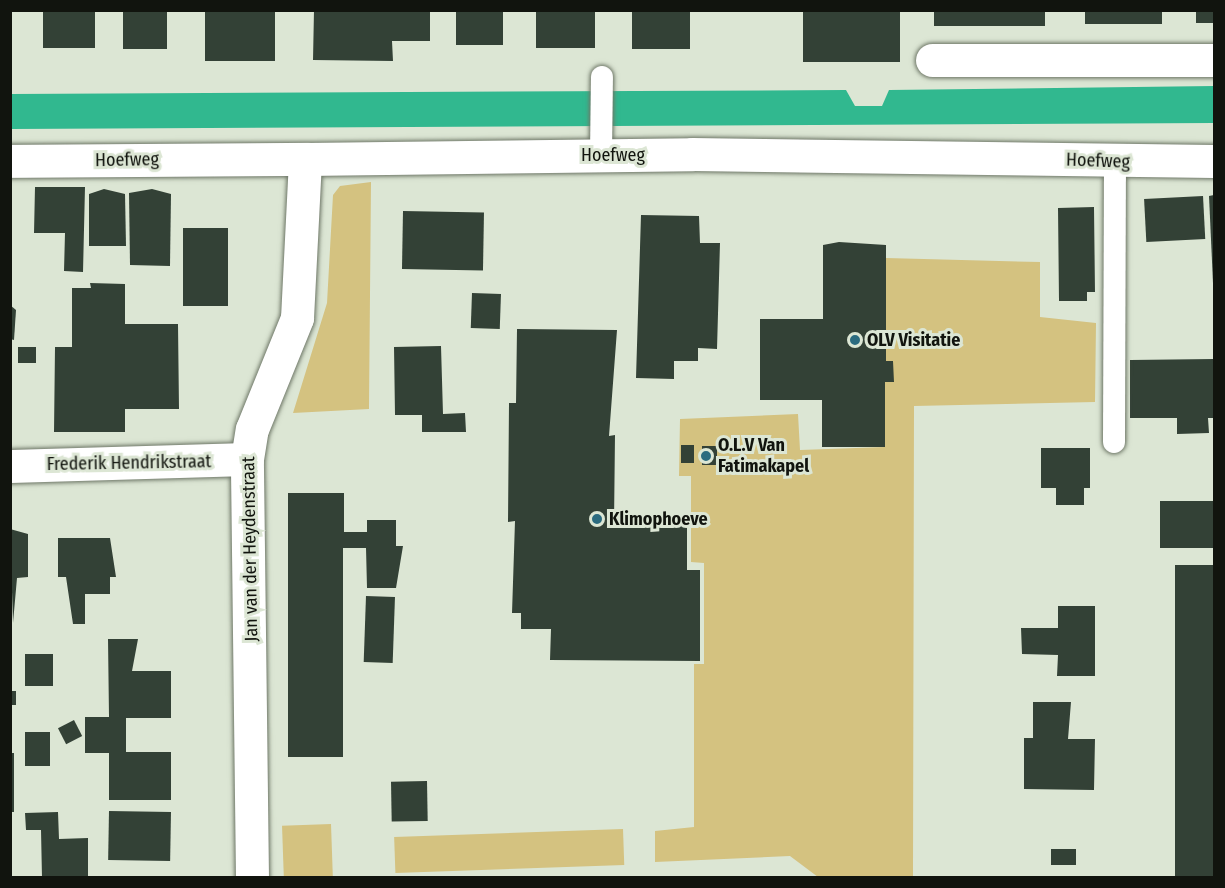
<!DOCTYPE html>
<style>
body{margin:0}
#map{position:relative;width:1225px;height:888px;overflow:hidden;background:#dce6d4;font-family:"Fira Sans Condensed",sans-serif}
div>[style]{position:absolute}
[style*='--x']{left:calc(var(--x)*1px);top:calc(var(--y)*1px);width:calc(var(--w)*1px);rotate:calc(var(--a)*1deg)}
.green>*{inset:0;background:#d4c280;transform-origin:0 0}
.water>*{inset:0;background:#31b88f}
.building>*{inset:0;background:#334136;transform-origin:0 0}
.roads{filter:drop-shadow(0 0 2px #6e7767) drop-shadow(0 0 2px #6e7767)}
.service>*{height:22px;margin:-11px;padding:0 11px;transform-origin:11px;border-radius:11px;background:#fff}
.minor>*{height:33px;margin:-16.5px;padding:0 16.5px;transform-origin:16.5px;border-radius:16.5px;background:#fff}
.tertiary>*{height:33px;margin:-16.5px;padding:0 16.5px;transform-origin:16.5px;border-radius:16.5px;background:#fff}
.dots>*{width:16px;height:16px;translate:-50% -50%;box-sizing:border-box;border:3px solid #dce6d4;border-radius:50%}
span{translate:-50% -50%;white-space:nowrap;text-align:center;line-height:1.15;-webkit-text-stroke:6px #dce6d4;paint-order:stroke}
.street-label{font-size:18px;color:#11140e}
.poi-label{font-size:18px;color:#11140e;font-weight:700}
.left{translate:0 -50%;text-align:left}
.frame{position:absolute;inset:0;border:12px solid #11140e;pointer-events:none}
</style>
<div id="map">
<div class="green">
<i style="clip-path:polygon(371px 182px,369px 409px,293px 413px,327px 303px,333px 195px,340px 186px)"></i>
<i style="clip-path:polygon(886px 258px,1040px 262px,1040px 317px,1096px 323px,1095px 402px,914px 406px,913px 877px,818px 877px,790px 856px,655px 862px,655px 831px,694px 827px,694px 664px,704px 664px,704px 563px,691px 562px,691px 476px,679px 476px,680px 419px,798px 414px,800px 450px,884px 447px,885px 382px,893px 361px,886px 361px)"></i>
<i style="left:331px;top:824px;width:53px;height:49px;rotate:88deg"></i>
<i style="left:623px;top:829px;width:36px;height:229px;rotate:88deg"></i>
</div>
<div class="water">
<i style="clip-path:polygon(1214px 86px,1214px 123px,11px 129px,10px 94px,846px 90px,855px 106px,882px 106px,889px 90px)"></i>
</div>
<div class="building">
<i style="left:43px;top:10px;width:52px;height:38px"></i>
<i style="left:123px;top:10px;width:44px;height:39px"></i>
<i style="left:205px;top:10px;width:70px;height:51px"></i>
<i style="clip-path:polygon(314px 10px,430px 10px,430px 41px,392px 41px,393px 61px,313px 60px)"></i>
<i style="left:456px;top:10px;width:47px;height:35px"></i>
<i style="left:536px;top:10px;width:59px;height:38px"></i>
<i style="left:632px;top:10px;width:58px;height:39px"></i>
<i style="left:803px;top:10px;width:97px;height:52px"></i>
<i style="left:934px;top:10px;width:111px;height:16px"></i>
<i style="left:1085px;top:10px;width:77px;height:14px"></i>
<i style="left:1196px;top:10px;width:18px;height:13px"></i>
<i style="clip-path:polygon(35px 187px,85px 187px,83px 272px,64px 271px,65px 233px,34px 233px)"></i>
<i style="clip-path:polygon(104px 189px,125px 194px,126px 246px,89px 246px,89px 194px)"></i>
<i style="clip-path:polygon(152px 189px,171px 194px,170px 266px,130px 265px,129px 193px)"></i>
<i style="clip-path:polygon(1214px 195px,1214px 283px,1213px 283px,1209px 196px)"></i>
<i style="left:1203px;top:196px;width:43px;height:59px;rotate:87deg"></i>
<i style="clip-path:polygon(1094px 207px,1095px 292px,1087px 292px,1087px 301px,1059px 301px,1058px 208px)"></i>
<i style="left:403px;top:211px;width:81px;height:58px;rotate:1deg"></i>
<i style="clip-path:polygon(641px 215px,699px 216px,700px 243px,720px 243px,717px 349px,698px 348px,698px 361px,674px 361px,674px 379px,636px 378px)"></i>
<i style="left:183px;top:228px;width:45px;height:78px"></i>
<i style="clip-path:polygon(839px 242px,886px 245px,886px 361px,893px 361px,894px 382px,885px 382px,885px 447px,822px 447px,822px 400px,760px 400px,760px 319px,823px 319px,823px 245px)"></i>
<i style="clip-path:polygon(90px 283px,125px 284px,125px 324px,178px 324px,179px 409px,125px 409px,125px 432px,54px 432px,55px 347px,72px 347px,72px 288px,91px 288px)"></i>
<i style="left:472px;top:293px;width:29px;height:35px;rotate:2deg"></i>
<i style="clip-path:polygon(10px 305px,16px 310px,14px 340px,10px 339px)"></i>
<i style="clip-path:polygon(517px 329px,617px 330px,609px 436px,615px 435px,614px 525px,687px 525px,687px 570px,700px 570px,700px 661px,550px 660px,551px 629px,521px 629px,521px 613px,512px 613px,515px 521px,508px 522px,509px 403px,516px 403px)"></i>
<i style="clip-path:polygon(441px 346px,443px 414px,465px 413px,466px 432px,422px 432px,422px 415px,395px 415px,394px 347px)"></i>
<i style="left:18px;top:347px;width:18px;height:16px"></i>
<i style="clip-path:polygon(1214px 359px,1214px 418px,1208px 418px,1209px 433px,1177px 434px,1177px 418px,1130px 418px,1130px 360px)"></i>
<i style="left:681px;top:445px;width:13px;height:18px"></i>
<i style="left:702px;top:446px;width:15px;height:19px"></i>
<i style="clip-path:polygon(1041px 448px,1090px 448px,1090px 488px,1084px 488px,1084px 505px,1056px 505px,1056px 488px,1041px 488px)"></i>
<i style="clip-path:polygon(288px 493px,344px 493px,344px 532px,367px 532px,367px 520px,396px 520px,396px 546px,403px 546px,396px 588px,367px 588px,366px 548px,343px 548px,343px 757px,288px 757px)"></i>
<i style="left:1160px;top:501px;width:54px;height:47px"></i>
<i style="clip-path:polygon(10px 529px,28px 534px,28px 577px,17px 578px,13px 623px)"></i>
<i style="clip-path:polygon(58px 538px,110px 538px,116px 577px,110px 577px,110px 594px,85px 594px,85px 624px,73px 624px,66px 577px,58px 577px)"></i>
<i style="left:1175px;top:565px;width:39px;height:313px"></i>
<i style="left:366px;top:596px;width:29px;height:66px;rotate:2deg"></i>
<i style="clip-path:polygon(1058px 606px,1095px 606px,1095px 676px,1057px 676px,1058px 655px,1022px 654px,1021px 628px,1058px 628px)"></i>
<i style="clip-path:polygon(108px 639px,138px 639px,132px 671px,171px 671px,171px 718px,126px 718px,126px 752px,171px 752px,171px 800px,109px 800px,109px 753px,85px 753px,85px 717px,109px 717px)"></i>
<i style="left:53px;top:654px;width:32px;height:28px;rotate:90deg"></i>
<i style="left:10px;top:691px;width:6px;height:14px"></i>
<i style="clip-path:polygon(1033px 702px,1071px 702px,1068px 739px,1095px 739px,1094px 790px,1024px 789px,1024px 738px,1033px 738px)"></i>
<i style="left:74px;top:720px;width:18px;height:18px;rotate:63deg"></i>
<i style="left:25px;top:732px;width:25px;height:34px"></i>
<i style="left:10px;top:753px;width:4px;height:59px"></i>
<i style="left:427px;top:781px;width:40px;height:36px;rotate:89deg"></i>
<i style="left:109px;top:811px;width:62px;height:49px;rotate:1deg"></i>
<i style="clip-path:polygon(58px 812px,59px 839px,88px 838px,88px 878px,42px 878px,41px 830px,26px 830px,25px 813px)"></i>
<i style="left:1051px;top:849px;width:25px;height:16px"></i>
</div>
<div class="roads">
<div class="service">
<i style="--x:601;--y:155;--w:78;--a:-89.3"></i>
<i style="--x:1114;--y:442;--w:279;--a:-89.8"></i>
</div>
<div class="minor">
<i style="--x:932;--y:60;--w:282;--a:0"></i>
<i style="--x:10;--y:161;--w:295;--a:-0.4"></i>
<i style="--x:10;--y:466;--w:237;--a:-1.7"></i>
</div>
<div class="tertiary">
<i style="--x:252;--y:878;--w:419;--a:-90.7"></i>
<i style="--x:247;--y:459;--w:30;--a:-81"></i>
<i style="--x:252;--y:429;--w:120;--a:-67.9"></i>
<i style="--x:297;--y:318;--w:159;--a:-87.1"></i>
<i style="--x:305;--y:159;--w:387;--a:-0.7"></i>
<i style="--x:692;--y:154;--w:522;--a:0.77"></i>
</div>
</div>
<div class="dots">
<i style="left:855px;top:340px;background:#2b6b7f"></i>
<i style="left:706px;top:456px;background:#2b6b7f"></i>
<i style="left:597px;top:519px;background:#2b6b7f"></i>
</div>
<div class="street-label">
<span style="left:613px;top:155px">Hoefweg</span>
<span style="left:127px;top:160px;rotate:-1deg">Hoefweg</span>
<span style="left:1098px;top:161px;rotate:2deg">Hoefweg</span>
<span style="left:129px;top:463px;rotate:-1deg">Frederik Hendrikstraat</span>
<span style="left:250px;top:549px;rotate:-91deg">Jan van der Heydenstraat</span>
</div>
<div class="poi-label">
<span class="left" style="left:867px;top:340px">OLV Visitatie</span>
<span class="left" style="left:718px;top:456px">O.L.V Van<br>Fatimakapel</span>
<span class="left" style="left:609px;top:519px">Klimophoeve</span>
</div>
<div class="frame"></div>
</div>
